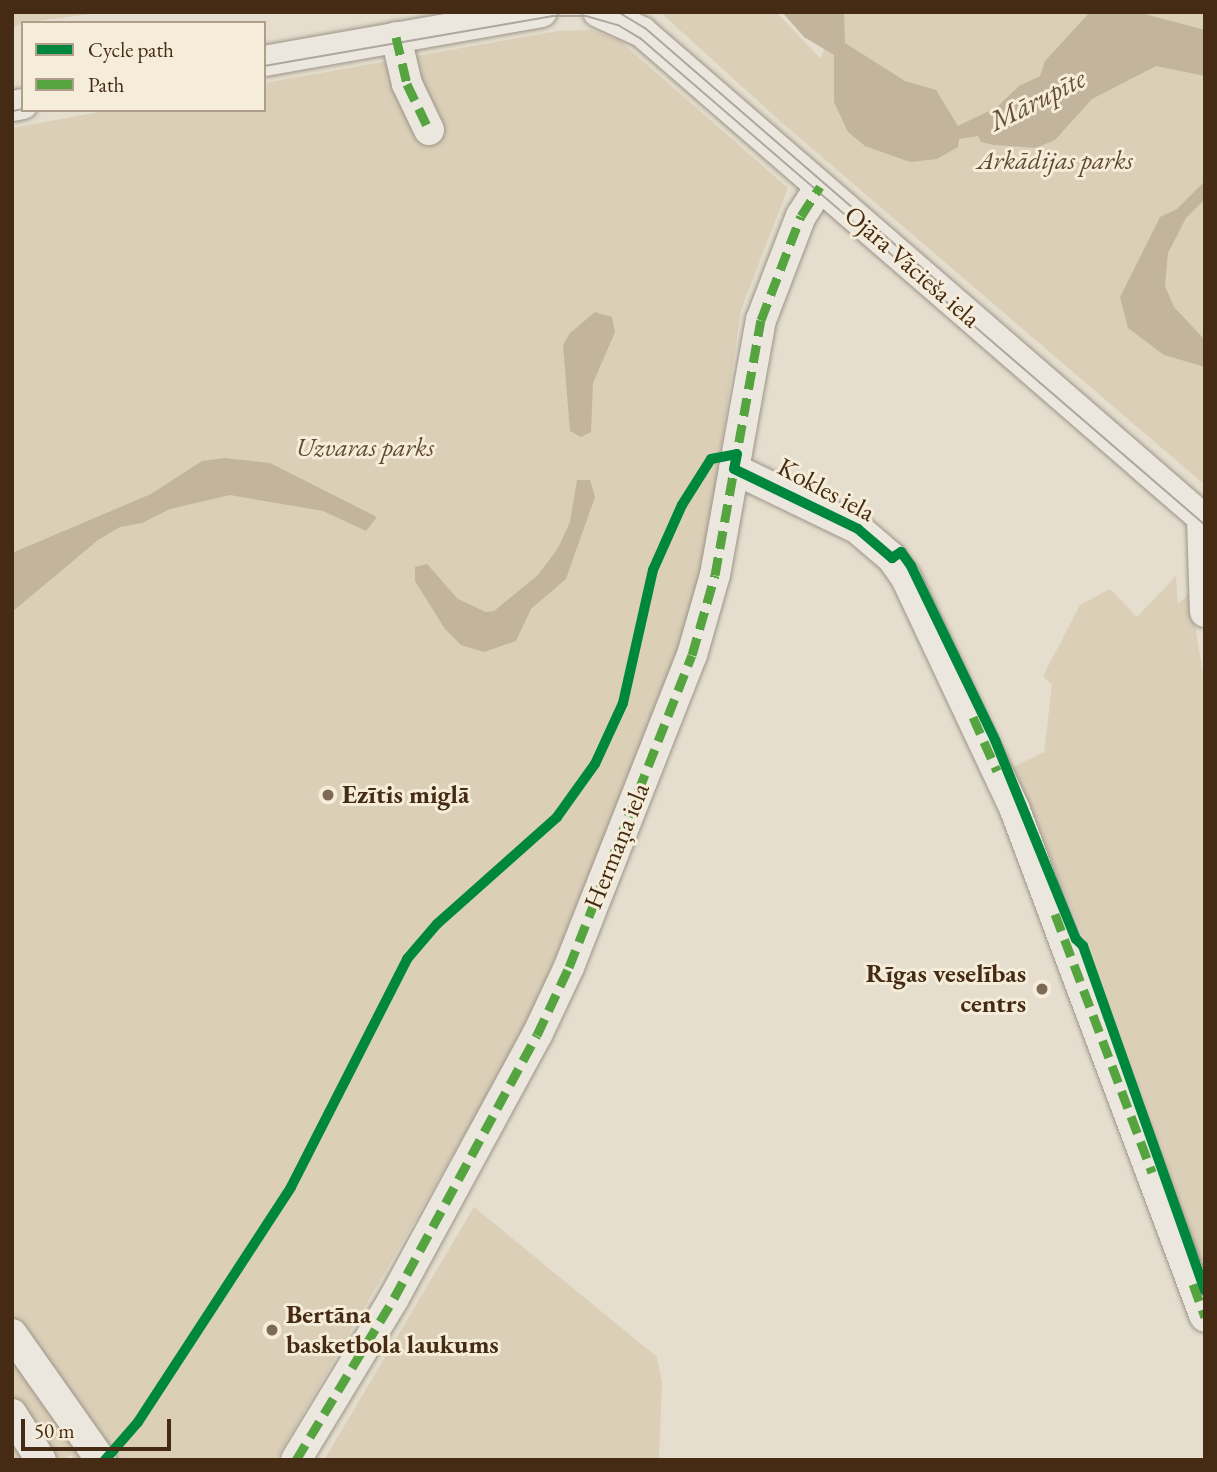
<!DOCTYPE html>
<meta charset="utf-8">
<style>
body{margin:0}
#map{position:relative;width:1217px;height:1472px;overflow:hidden;background:#e5dece;font-family:"EB Garamond",serif}
div>[style]{position:absolute}
[style*='--x']{left:calc(var(--x)*1px);top:calc(var(--y)*1px);width:calc(var(--w)*1px);rotate:calc(var(--a)*1deg)}
.green>*{inset:0;background:#dbcfb8}
.water>*{inset:0;background:#c3b59d}
.roads{filter:drop-shadow(0 0 2px #9c9488) drop-shadow(0 0 2px #9c9488)}
.minor>*{height:30px;margin:-15px;padding:0 15px;transform-origin:15px;border-radius:15px;background:#ebe7df}
.tram>*{height:2px;margin:-1px;padding:0 1px;transform-origin:1px;border-radius:1px;background:#ada79e}
.quiet>*{height:9px;margin-top:-4.5px;transform-origin:0;background:repeating-linear-gradient(90deg,#55a43f 0 18px,transparent 0 27px)}
.cycleway>*{height:10px;margin:-5px;padding:0 5px;transform-origin:5px;border-radius:5px;background:#00873e}
.dots>*{width:19px;height:19px;translate:-50% -50%;box-sizing:border-box;border:4px solid #f5ecd9;border-radius:50%}
span{translate:-50% -50%;white-space:nowrap;text-align:center;line-height:1.15;-webkit-text-stroke:6px #f5ecd9;paint-order:stroke}
.park-label{font-size:26px;color:#614930;font-style:italic}
.street-label{font-size:26px;color:#452b13}
.poi-label{font-size:26px;color:#452b13;font-weight:700}
.left{translate:0 -50%;text-align:left}
.right{translate:-100% -50%;text-align:right}
.water-label{font-size:28px;color:#674f36;font-style:italic}
.frame{position:absolute;inset:0;border:14px solid #452b13;pointer-events:none}
.legend{position:absolute;left:21px;top:21px;width:245px;height:91px;box-sizing:border-box;background:#f5ecd9;border:2px solid #af9f8a;margin:0;padding:9px 12px;list-style:none;font-size:21px;color:#452b13}
.legend li{display:flex;align-items:center;gap:14px;height:35px}
.legend b{width:35px;border:2px solid #af9f8a}
.scale{position:absolute;left:21px;top:1419px;width:150px;height:32px;box-sizing:border-box;border:4px solid #452b13;border-top:0;padding-left:9px;font-size:21px;line-height:24px;white-space:nowrap;color:#452b13;-webkit-text-stroke:5px #f5ecd9;paint-order:stroke}
</style>
<div id="map">
<div class="green">
<i style="clip-path:polygon(12px 12px,104px 12px,23px 23px,12px 28px)"></i>
<i style="clip-path:polygon(660px 12px,776px 12px,820px 58px,843px 12px,1205px 12px,1205px 485px,781px 122px)"></i>
<i style="clip-path:polygon(591px 30px,619px 40px,788px 188px,741px 310px,699px 601px,669px 677px,527px 1027px,276px 1460px,75px 1460px,71px 1455px,63px 1460px,12px 1460px,12px 128px,110px 110px,264px 110px,264px 83px,558px 31px)"></i>
<i style="clip-path:polygon(1176px 576px,1178px 604px,1190px 593px,1205px 688px,1205px 1280px,1086px 943px,1013px 767px,1044px 752px,1052px 685px,1043px 676px,1080px 605px,1110px 589px,1137px 617px)"></i>
<i style="clip-path:polygon(474px 1207px,657px 1357px,662px 1382px,659px 1460px,324px 1460px)"></i>
</div>
<div class="water">
<i style="clip-path:polygon(782px 12px,844px 12px,845px 43px,905px 81px,936px 90px,958px 126px,997px 107px,1019px 86px,1040px 76px,1045px 61px,1090px 12px,1137px 12px,1205px 30px,1205px 76px,1156px 66px,1092px 99px,1055px 140px,1036px 148px,994px 145px,981px 142px,978px 136px,959px 139px,958px 147px,937px 159px,910px 162px,865px 146px,848px 132px,834px 102px,834px 55px,804px 37px)"></i>
<i style="clip-path:polygon(1205px 181px,1205px 199px,1186px 218px,1168px 253px,1165px 286px,1174px 307px,1205px 340px,1205px 367px,1164px 355px,1128px 328px,1120px 297px,1160px 217px,1177px 209px)"></i>
<i style="clip-path:polygon(595px 312px,612px 317px,615px 332px,593px 383px,591px 432px,581px 437px,570px 431px,563px 345px,570px 333px)"></i>
<i style="clip-path:polygon(225px 458px,270px 463px,377px 517px,366px 531px,323px 511px,230px 495px,170px 509px,142px 523px,120px 527px,98px 540px,12px 612px,12px 553px,151px 494px,202px 461px)"></i>
<i style="clip-path:polygon(577px 480px,590px 480px,595px 497px,566px 579px,531px 609px,516px 641px,484px 652px,461px 645px,445px 629px,415px 581px,415px 567px,427px 564px,458px 599px,486px 612px,494px 611px,538px 575px,558px 548px,570px 522px)"></i>
</div>
<div class="roads">
<div class="minor">
<i style="--x:598;--y:12;--w:48;--a:24.4"></i>
<i style="--x:642;--y:32;--w:745;--a:40.92"></i>
<i style="--x:396;--y:37;--w:48;--a:76.8"></i>
<i style="--x:407;--y:84;--w:51;--a:64.4"></i>
<i style="--x:264;--y:61;--w:282;--a:-10"></i>
<i style="--x:12;--y:106;--w:11;--a:-10"></i>
<i style="--x:734;--y:469;--w:138;--a:25.8"></i>
<i style="--x:858;--y:529;--w:45;--a:40.5"></i>
<i style="--x:892;--y:558;--w:24;--a:55"></i>
<i style="--x:906;--y:578;--w:256;--a:64.8"></i>
<i style="--x:1015;--y:810;--w:541;--a:69.46"></i>
<i style="--x:1202;--y:518;--w:94;--a:88.2"></i>
<i style="--x:12;--y:1334;--w:154;--a:54.8"></i>
<i style="--x:12;--y:1414;--w:54;--a:57.8"></i>
<i style="--x:296;--y:1460;--w:189;--a:-58.8"></i>
<i style="--x:394;--y:1298;--w:299;--a:-61.5"></i>
<i style="--x:537;--y:1035;--w:75;--a:-64.8"></i>
<i style="--x:569;--y:967;--w:335;--a:-68.5"></i>
<i style="--x:692;--y:655;--w:83;--a:-74"></i>
<i style="--x:715;--y:575;--w:259;--a:-79.8"></i>
<i style="--x:761;--y:320;--w:111;--a:-69"></i>
<i style="--x:801;--y:216;--w:35;--a:-57"></i>
</div>
</div>
<div class="tram">
<i style="--x:618;--y:12;--w:31;--a:31"></i>
<i style="--x:645;--y:28;--w:388;--a:40.9"></i>
<i style="--x:264;--y:66;--w:292;--a:-9.8"></i>
<i style="--x:552;--y:16;--w:34;--a:0"></i>
<i style="--x:586;--y:16;--w:33;--a:16"></i>
<i style="--x:618;--y:25;--w:26;--a:31"></i>
<i style="--x:640;--y:38;--w:746;--a:40.76"></i>
<i style="--x:12;--y:111;--w:11;--a:-10"></i>
</div>
<div class="quiet">
<i style="--x:396;--y:37;--w:48;--a:76.8"></i>
<i style="--x:407;--y:84;--w:51;--a:64.4"></i>
<i style="--x:973;--y:717;--w:59;--a:66"></i>
<i style="--x:1055;--y:914;--w:276;--a:69.4"></i>
<i style="--x:1193;--y:1284;--w:35;--a:70"></i>
<i style="--x:296;--y:1460;--w:189;--a:-58.8"></i>
<i style="--x:394;--y:1298;--w:299;--a:-61.5"></i>
<i style="--x:537;--y:1035;--w:75;--a:-64.8"></i>
<i style="--x:569;--y:967;--w:335;--a:-68.5"></i>
<i style="--x:692;--y:655;--w:83;--a:-74"></i>
<i style="--x:715;--y:575;--w:259;--a:-79.8"></i>
<i style="--x:761;--y:320;--w:111;--a:-69"></i>
<i style="--x:801;--y:216;--w:35;--a:-57"></i>
</div>
<div class="cycleway">
<i style="--x:105;--y:1460;--w:50;--a:-49"></i>
<i style="--x:138;--y:1422;--w:280;--a:-56.9"></i>
<i style="--x:291;--y:1187;--w:256;--a:-63"></i>
<i style="--x:407;--y:959;--w:46;--a:-49.4"></i>
<i style="--x:437;--y:924;--w:161;--a:-41.7"></i>
<i style="--x:557;--y:817;--w:65;--a:-54.4"></i>
<i style="--x:595;--y:764;--w:67;--a:-65.3"></i>
<i style="--x:623;--y:703;--w:136;--a:-77.3"></i>
<i style="--x:653;--y:570;--w:71;--a:-66"></i>
<i style="--x:682;--y:505;--w:54;--a:-57.8"></i>
<i style="--x:711;--y:459;--w:26;--a:-11"></i>
<i style="--x:737;--y:454;--w:15;--a:101"></i>
<i style="--x:734;--y:469;--w:138;--a:25.8"></i>
<i style="--x:858;--y:529;--w:45;--a:40.5"></i>
<i style="--x:892;--y:558;--w:11;--a:-34"></i>
<i style="--x:901;--y:552;--w:17;--a:54"></i>
<i style="--x:911;--y:566;--w:193;--a:64.2"></i>
<i style="--x:995;--y:740;--w:215;--a:67.9"></i>
<i style="--x:1076;--y:939;--w:10;--a:45"></i>
<i style="--x:1083;--y:946;--w:366;--a:70.5"></i>
</div>
<div class="dots">
<i style="left:328px;top:795px;background:#7d6a54"></i>
<i style="left:1042px;top:989px;background:#7d6a54"></i>
<i style="left:272px;top:1330px;background:#7d6a54"></i>
</div>
<div class="park-label">
<span style="left:1055px;top:161px">Arkādijas parks</span>
<span style="left:365px;top:448px">Uzvaras parks</span>
</div>
<div class="street-label">
<span style="left:912px;top:267px;rotate:41deg">Ojāra Vācieša iela</span>
<span style="left:826px;top:490px;rotate:28deg">Kokles iela</span>
<span style="left:617px;top:846px;rotate:-68deg">Hermaņa iela</span>
</div>
<div class="poi-label">
<span class="left" style="left:342px;top:795px">Ezītis miglā</span>
<span class="right" style="left:1026px;top:989px">Rīgas veselības<br>centrs</span>
<span class="left" style="left:286px;top:1330px">Bertāna<br>basketbola laukums</span>
</div>
<div class="water-label">
<span style="left:1037px;top:99px;rotate:-27deg">Mārupīte</span>
</div>
<div class="frame"></div>
<ul class="legend">
<li><b style="height:9px;background:#00873e"></b>Cycle path</li>
<li><b style="height:9px;background:#55a43f"></b>Path</li>
</ul>
<div class="scale">50 m</div>
</div>
